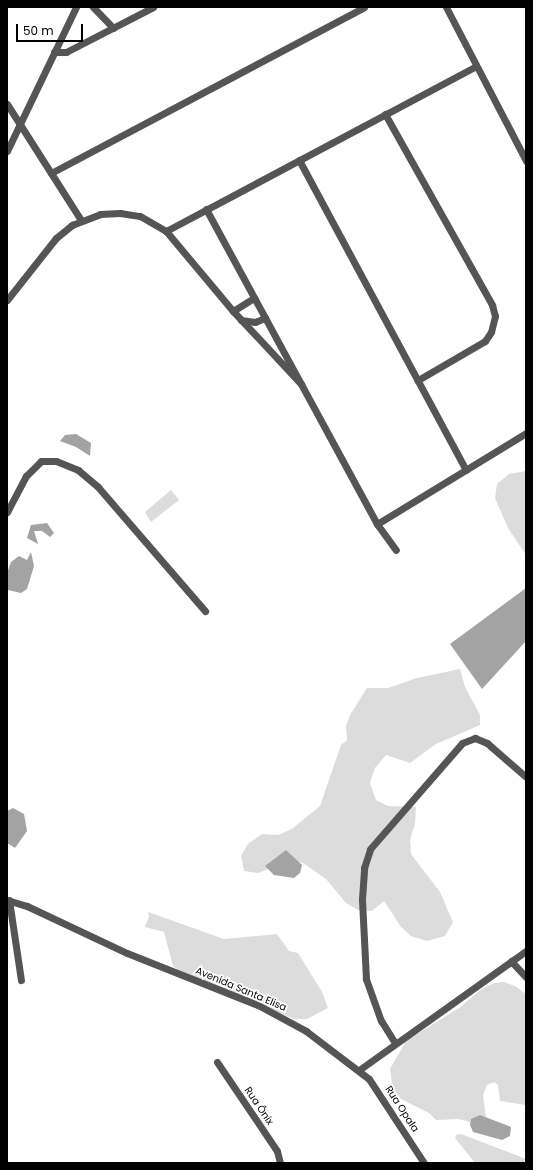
<!DOCTYPE html>
<meta charset="utf-8">
<style>
body{margin:0}
#map{position:relative;width:533px;height:1170px;overflow:hidden;background:#fff;font-family:Poppins,sans-serif}
div>[style]{position:absolute}
[style*='--x']{left:calc(var(--x)*1px);top:calc(var(--y)*1px);width:calc(var(--w)*1px);rotate:calc(var(--a)*1deg)}
.green>*{inset:0;background:#dcdcdc}
.water>*{inset:0;background:#a3a3a3}
.street>*{height:7px;margin:-3.5px;padding:0 3.5px;transform-origin:3.5px;border-radius:3.5px;background:#555}
span{translate:-50% -50%;white-space:nowrap;text-align:center;line-height:1.15;-webkit-text-stroke:3.5px #fff;paint-order:stroke}
.street-label{font-size:10px;color:#000}
.frame{position:absolute;inset:0;border:8px solid #000;pointer-events:none}
.scale{position:absolute;left:16px;top:24px;width:67px;height:18px;box-sizing:border-box;border:2px solid #000;border-top:0;padding-left:5px;font-size:12px;line-height:14px;white-space:nowrap;color:#000;-webkit-text-stroke:3px #fff;paint-order:stroke}
</style>
<div id="map">
<div class="green">
<i style="clip-path:polygon(526px 471px,526px 555px,508px 528px,495px 498px,497px 484px,509px 474px)"></i>
<i style="clip-path:polygon(171px 490px,179px 500px,151px 522px,145px 512px)"></i>
<i style="clip-path:polygon(460px 669px,465px 687px,480px 715px,480px 725px,436px 744px,410px 763px,386px 755px,375px 768px,370px 783px,376px 800px,388px 806px,416px 807px,415px 824px,410px 840px,411px 854px,440px 892px,453px 922px,445px 936px,427px 941px,411px 936px,401px 927px,384px 901px,372px 911px,358px 910px,346px 903px,326px 879px,303px 863px,290px 861px,258px 873px,244px 871px,241px 856px,248px 844px,262px 834px,279px 835px,293px 828px,320px 806px,341px 745px,347px 740px,346px 726px,350px 715px,367px 688px,388px 688px,417px 678px)"></i>
<i style="clip-path:polygon(148px 912px,224px 939px,277px 934px,289px 951px,298px 953px,322px 992px,328px 1008px,307px 1019px,294px 1019px,179px 971px,173px 966px,164px 932px,145px 927px,149px 917px)"></i>
<i style="clip-path:polygon(504px 982px,515px 986px,526px 994px,526px 1105px,500px 1101px,498px 1085px,494px 1082px,487px 1085px,483px 1095px,486px 1118px,477px 1124px,459px 1119px,436px 1120px,429px 1113px,401px 1099px,393px 1089px,390px 1069px,406px 1041px,459px 1008px,483px 988px,495px 983px)"></i>
<i style="clip-path:polygon(461px 1134px,526px 1159px,526px 1163px,475px 1163px,455px 1138px,456px 1135px)"></i>
</div>
<div class="water">
<i style="clip-path:polygon(76px 434px,91px 443px,90px 456px,76px 447px,60px 441px,65px 435px)"></i>
<i style="clip-path:polygon(47px 523px,54px 533px,50px 537px,42px 531px,34px 531px,38px 544px,27px 538px,31px 525px)"></i>
<i style="clip-path:polygon(31px 552px,34px 566px,27px 589px,21px 593px,8px 590px,7px 573px,11px 562px,19px 556px,27px 560px)"></i>
<i style="clip-path:polygon(526px 588px,526px 641px,482px 689px,450px 644px)"></i>
<i style="clip-path:polygon(13px 808px,24px 814px,27px 831px,15px 848px,7px 843px,7px 811px)"></i>
<i style="clip-path:polygon(286px 850px,302px 865px,300px 873px,294px 878px,274px 875px,265px 866px)"></i>
<i style="clip-path:polygon(480px 1115px,511px 1127px,510px 1136px,502px 1140px,473px 1132px,470px 1125px,471px 1119px)"></i>
</div>
<div class="street">
<i style="--x:93;--y:7;--w:29;--a:46"></i>
<i style="--x:446;--y:7;--w:174;--a:62.5"></i>
<i style="--x:54;--y:52;--w:12;--a:0"></i>
<i style="--x:66;--y:52;--w:98;--a:-27.3"></i>
<i style="--x:7;--y:104;--w:138;--a:57.5"></i>
<i style="--x:385;--y:114;--w:219;--a:60.7"></i>
<i style="--x:492;--y:305;--w:11;--a:75"></i>
<i style="--x:495;--y:316;--w:16;--a:104"></i>
<i style="--x:491;--y:332;--w:11;--a:124"></i>
<i style="--x:485;--y:341;--w:78;--a:149.8"></i>
<i style="--x:7;--y:151;--w:160;--a:-64.4"></i>
<i style="--x:299;--y:160;--w:352;--a:61.7"></i>
<i style="--x:51;--y:173;--w:354;--a:-27.9"></i>
<i style="--x:206;--y:209;--w:358;--a:61.5"></i>
<i style="--x:377;--y:524;--w:32;--a:54"></i>
<i style="--x:166;--y:231;--w:351;--a:-28"></i>
<i style="--x:7;--y:300;--w:79;--a:-51.7"></i>
<i style="--x:56;--y:238;--w:21;--a:-39"></i>
<i style="--x:72;--y:225;--w:30;--a:-21"></i>
<i style="--x:100;--y:214;--w:20;--a:-3"></i>
<i style="--x:120;--y:213;--w:20;--a:9"></i>
<i style="--x:140;--y:216;--w:30;--a:30"></i>
<i style="--x:166;--y:231;--w:104;--a:50.1"></i>
<i style="--x:233;--y:311;--w:100;--a:47"></i>
<i style="--x:233;--y:311;--w:25;--a:-32"></i>
<i style="--x:241;--y:320;--w:14;--a:8"></i>
<i style="--x:255;--y:322;--w:11;--a:-22"></i>
<i style="--x:7;--y:512;--w:41;--a:-62.2"></i>
<i style="--x:26;--y:476;--w:21;--a:-45"></i>
<i style="--x:41;--y:461;--w:15;--a:0"></i>
<i style="--x:56;--y:461;--w:24;--a:22"></i>
<i style="--x:78;--y:470;--w:26;--a:40"></i>
<i style="--x:98;--y:487;--w:164;--a:49.2"></i>
<i style="--x:377;--y:524;--w:175;--a:-31.4"></i>
<i style="--x:7;--y:900;--w:21;--a:17"></i>
<i style="--x:27;--y:906;--w:110;--a:25.2"></i>
<i style="--x:127;--y:953;--w:141;--a:21.7"></i>
<i style="--x:258;--y:1005;--w:55;--a:28.4"></i>
<i style="--x:306;--y:1031;--w:79;--a:37.3"></i>
<i style="--x:369;--y:1079;--w:100;--a:56.8"></i>
<i style="--x:9;--y:900;--w:81;--a:81.5"></i>
<i style="--x:511;--y:961;--w:22;--a:47"></i>
<i style="--x:395;--y:1043;--w:26;--a:-122"></i>
<i style="--x:381;--y:1021;--w:45;--a:-109.7"></i>
<i style="--x:366;--y:979;--w:80;--a:-92.9"></i>
<i style="--x:362;--y:899;--w:31;--a:-86"></i>
<i style="--x:364;--y:868;--w:20;--a:-72"></i>
<i style="--x:370;--y:849;--w:140;--a:-49"></i>
<i style="--x:462;--y:743;--w:14;--a:-21"></i>
<i style="--x:475;--y:738;--w:13;--a:23"></i>
<i style="--x:487;--y:743;--w:52;--a:41.1"></i>
<i style="--x:217;--y:1062;--w:107;--a:56"></i>
<i style="--x:277;--y:1151;--w:12;--a:76"></i>
<i style="--x:359;--y:1070;--w:205;--a:-35.5"></i>
</div>
<div class="street-label">
<span style="left:241px;top:989px;rotate:23deg">Avenida Santa Elisa</span>
<span style="left:259px;top:1106px;rotate:56deg">Rua Ônix</span>
<span style="left:402px;top:1109px;rotate:57deg">Rua Opala</span>
</div>
<div class="frame"></div>
<div class="scale">50 m</div>
</div>
